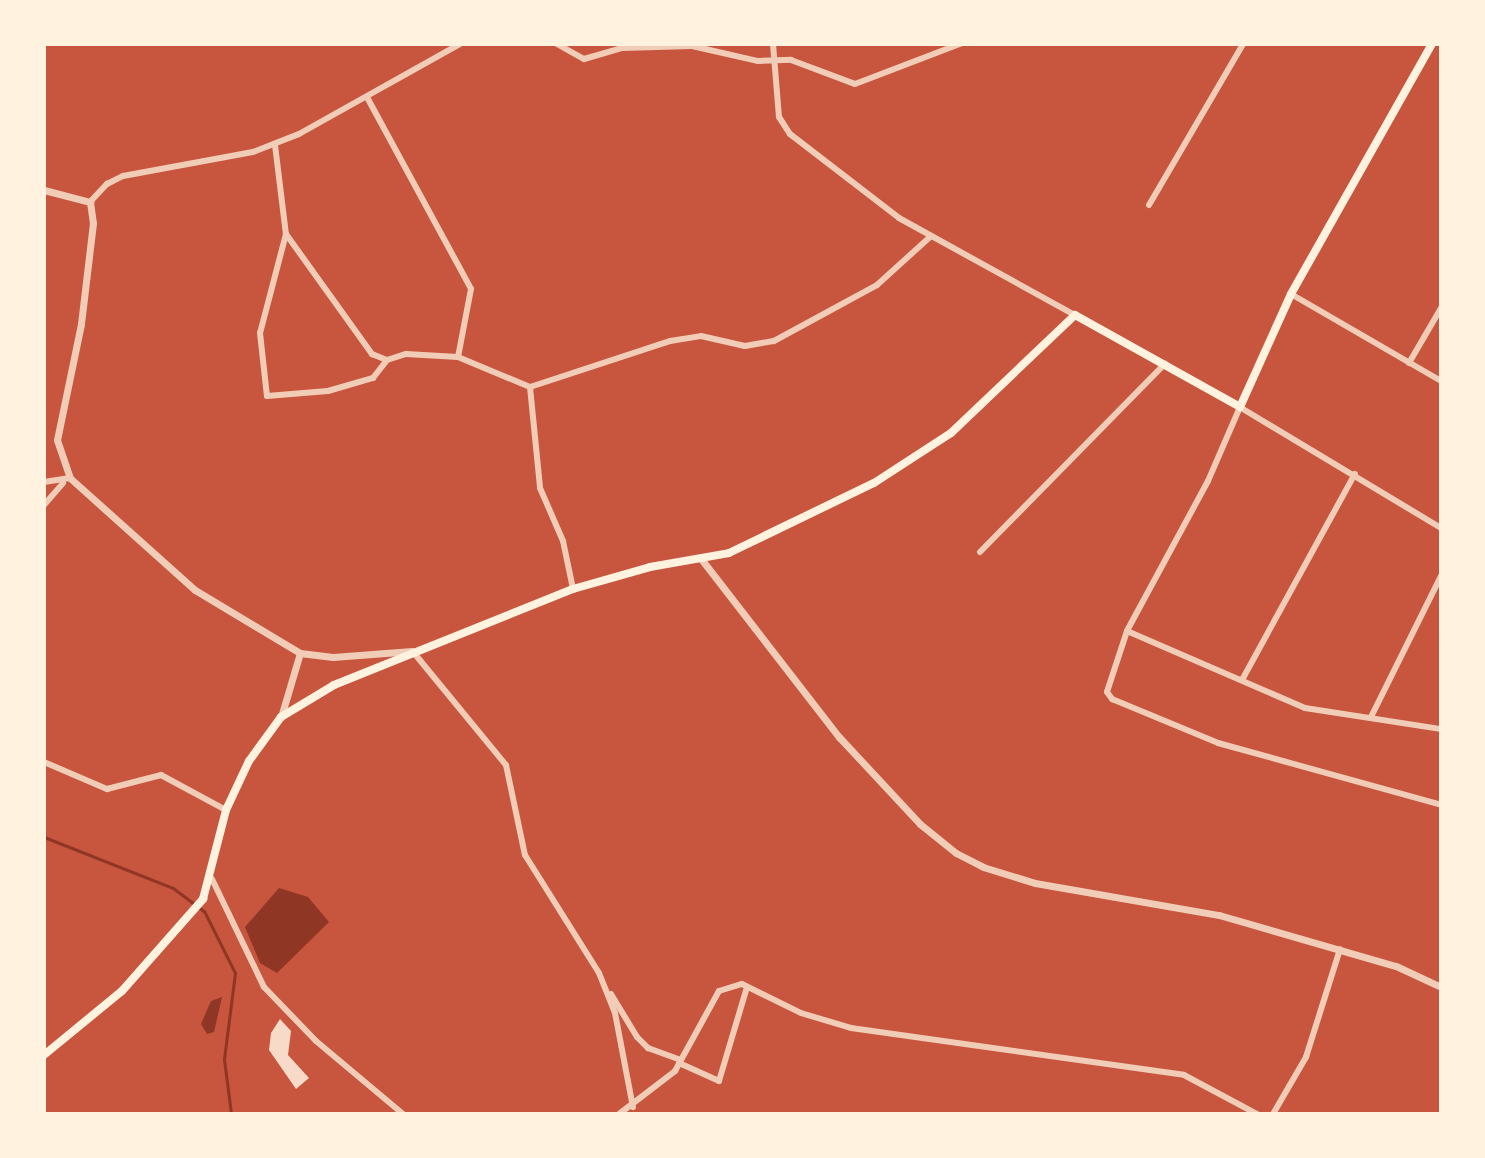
<!DOCTYPE html>
<style>
body{margin:0}
#map{position:relative;width:1485px;height:1158px;overflow:hidden;background:#c8553d;font-family:Rubik,sans-serif}
div>[style]{position:absolute}
[style*='--x']{left:calc(var(--x)*1px);top:calc(var(--y)*1px);width:calc(var(--w)*1px);rotate:calc(var(--a)*1deg)}
.water>*{inset:0;background:#8f3625}
.stream>*{height:3px;margin:-1.5px;padding:0 1.5px;transform-origin:1.5px;border-radius:1.5px;background:#8f3625}
.building>*{inset:0;background:#f7dbc8}
.minor>*{height:6px;margin:-3px;padding:0 3px;transform-origin:3px;border-radius:3px;background:#f1ccb7}
.tertiary>*{height:7px;margin:-3.5px;padding:0 3.5px;transform-origin:3.5px;border-radius:3.5px;background:#f1ccb7}
.secondary>*{height:8px;margin:-4px;padding:0 4px;transform-origin:4px;border-radius:4px;background:#fff3e0}
span{translate:-50% -50%;white-space:nowrap;text-align:center;line-height:1.15;-webkit-text-stroke:7px #fff3e0;paint-order:stroke}
.frame{position:absolute;inset:0;border:46px solid #fff3e0;pointer-events:none}
</style>
<div id="map">
<div class="water">
<i style="clip-path:polygon(279px 888px,308px 897px,329px 922px,277px 973px,260px 963px,245px 927px)"></i>
<i style="clip-path:polygon(222px 997px,214px 1032px,207px 1034px,201px 1024px,211px 1001px)"></i>
</div>
<div class="stream">
<i style="--x:44;--y:837;--w:139;--a:21.6"></i>
<i style="--x:173;--y:888;--w:39;--a:37"></i>
<i style="--x:204;--y:911;--w:69;--a:63.4"></i>
<i style="--x:235;--y:973;--w:87;--a:97.3"></i>
<i style="--x:224;--y:1059;--w:55;--a:82.7"></i>
</div>
<div class="building">
<i style="clip-path:polygon(280px 1019px,291px 1031px,288px 1055px,309px 1078px,296px 1089px,269px 1050px,271px 1033px)"></i>
</div>
<div class="minor">
<i style="--x:557;--y:44;--w:31;--a:29"></i>
<i style="--x:584;--y:59;--w:40;--a:-16"></i>
<i style="--x:622;--y:48;--w:70;--a:-1.6"></i>
<i style="--x:692;--y:46;--w:68;--a:12.8"></i>
<i style="--x:758;--y:61;--w:33;--a:-2"></i>
<i style="--x:791;--y:60;--w:68;--a:20.6"></i>
<i style="--x:855;--y:84;--w:112;--a:-20.9"></i>
<i style="--x:773;--y:44;--w:73;--a:85.3"></i>
<i style="--x:779;--y:117;--w:20;--a:57"></i>
<i style="--x:790;--y:134;--w:138;--a:37.6"></i>
<i style="--x:899;--y:218;--w:201;--a:28.9"></i>
<i style="--x:368;--y:99;--w:216;--a:61.5"></i>
<i style="--x:471;--y:289;--w:69;--a:100.8"></i>
<i style="--x:275;--y:145;--w:90;--a:83"></i>
<i style="--x:286;--y:234;--w:148;--a:54.4"></i>
<i style="--x:372;--y:354;--w:16;--a:22"></i>
<i style="--x:387;--y:360;--w:20;--a:-18"></i>
<i style="--x:406;--y:354;--w:52;--a:3.3"></i>
<i style="--x:458;--y:357;--w:78;--a:22.6"></i>
<i style="--x:90;--y:202;--w:25;--a:-47"></i>
<i style="--x:107;--y:184;--w:18;--a:-27"></i>
<i style="--x:123;--y:176;--w:132;--a:-10.5"></i>
<i style="--x:253;--y:152;--w:49;--a:-21.4"></i>
<i style="--x:299;--y:134;--w:184;--a:-29.2"></i>
<i style="--x:1149;--y:205;--w:186;--a:-59.7"></i>
<i style="--x:286;--y:234;--w:102;--a:104.7"></i>
<i style="--x:260;--y:333;--w:63;--a:83.7"></i>
<i style="--x:267;--y:396;--w:61;--a:-4.7"></i>
<i style="--x:328;--y:391;--w:47;--a:-16.1"></i>
<i style="--x:373;--y:378;--w:23;--a:-52"></i>
<i style="--x:1291;--y:294;--w:173;--a:30.1"></i>
<i style="--x:1409;--y:363;--w:64;--a:-59.8"></i>
<i style="--x:530;--y:387;--w:147;--a:-18.2"></i>
<i style="--x:670;--y:341;--w:31;--a:-9"></i>
<i style="--x:701;--y:336;--w:45;--a:12.8"></i>
<i style="--x:745;--y:346;--w:29;--a:-10"></i>
<i style="--x:774;--y:341;--w:117;--a:-28.5"></i>
<i style="--x:877;--y:285;--w:73;--a:-42.2"></i>
<i style="--x:530;--y:387;--w:101;--a:84.3"></i>
<i style="--x:540;--y:488;--w:58;--a:66.5"></i>
<i style="--x:563;--y:541;--w:49;--a:78.2"></i>
<i style="--x:44;--y:482;--w:26;--a:-9"></i>
<i style="--x:44;--y:505;--w:29;--a:-49"></i>
<i style="--x:1441;--y:528;--w:235;--a:-149"></i>
<i style="--x:1240;--y:407;--w:81;--a:113.4"></i>
<i style="--x:1208;--y:481;--w:170;--a:118.4"></i>
<i style="--x:1127;--y:631;--w:64;--a:108.2"></i>
<i style="--x:1107;--y:692;--w:9;--a:54"></i>
<i style="--x:1112;--y:699;--w:115;--a:22.5"></i>
<i style="--x:1218;--y:743;--w:231;--a:15.5"></i>
<i style="--x:980;--y:552;--w:264;--a:-45.5"></i>
<i style="--x:1127;--y:631;--w:194;--a:23.4"></i>
<i style="--x:1305;--y:708;--w:138;--a:8.8"></i>
<i style="--x:414;--y:653;--w:145;--a:50.6"></i>
<i style="--x:506;--y:765;--w:92;--a:78.1"></i>
<i style="--x:525;--y:855;--w:139;--a:57.9"></i>
<i style="--x:599;--y:973;--w:43;--a:68.2"></i>
<i style="--x:615;--y:1013;--w:96;--a:79.2"></i>
<i style="--x:1242;--y:680;--w:235;--a:-61.3"></i>
<i style="--x:1371;--y:717;--w:157;--a:-63.6"></i>
<i style="--x:44;--y:762;--w:69;--a:23.2"></i>
<i style="--x:107;--y:789;--w:56;--a:-14.5"></i>
<i style="--x:161;--y:775;--w:74;--a:28.3"></i>
<i style="--x:212;--y:879;--w:120;--a:64.3"></i>
<i style="--x:264;--y:987;--w:75;--a:46.1"></i>
<i style="--x:316;--y:1041;--w:114;--a:40"></i>
<i style="--x:611;--y:994;--w:50;--a:58.8"></i>
<i style="--x:637;--y:1037;--w:16;--a:45"></i>
<i style="--x:648;--y:1048;--w:35;--a:20"></i>
<i style="--x:679;--y:1063;--w:44;--a:24.2"></i>
<i style="--x:719;--y:1081;--w:98;--a:-73.4"></i>
<i style="--x:619;--y:1114;--w:71;--a:-37.5"></i>
<i style="--x:675;--y:1071;--w:91;--a:-61.2"></i>
<i style="--x:719;--y:991;--w:24;--a:-17"></i>
<i style="--x:742;--y:984;--w:66;--a:26.2"></i>
<i style="--x:801;--y:1013;--w:52;--a:16.7"></i>
<i style="--x:851;--y:1028;--w:336;--a:8"></i>
<i style="--x:1184;--y:1075;--w:83;--a:28.1"></i>
<i style="--x:1273;--y:1114;--w:66;--a:-59.9"></i>
<i style="--x:1306;--y:1057;--w:113;--a:-72.5"></i>
</div>
<div class="tertiary">
<i style="--x:44;--y:190;--w:48;--a:14.6"></i>
<i style="--x:90;--y:202;--w:21;--a:82"></i>
<i style="--x:93;--y:223;--w:102;--a:96.8"></i>
<i style="--x:81;--y:324;--w:118;--a:101.7"></i>
<i style="--x:57;--y:440;--w:40;--a:71.1"></i>
<i style="--x:70;--y:478;--w:168;--a:41.9"></i>
<i style="--x:195;--y:590;--w:122;--a:31"></i>
<i style="--x:300;--y:653;--w:33;--a:7"></i>
<i style="--x:333;--y:657;--w:79;--a:-4.3"></i>
<i style="--x:702;--y:560;--w:224;--a:52.3"></i>
<i style="--x:839;--y:737;--w:119;--a:47"></i>
<i style="--x:920;--y:824;--w:46;--a:38.9"></i>
<i style="--x:956;--y:853;--w:30;--a:27"></i>
<i style="--x:983;--y:867;--w:54;--a:17.1"></i>
<i style="--x:1035;--y:883;--w:187;--a:9.9"></i>
<i style="--x:1219;--y:915;--w:184;--a:16.1"></i>
<i style="--x:1396;--y:966;--w:50;--a:25"></i>
<i style="--x:281;--y:717;--w:67;--a:-73.5"></i>
</div>
<div class="secondary">
<i style="--x:44;--y:1055;--w:101;--a:-39.4"></i>
<i style="--x:122;--y:991;--w:123;--a:-48.6"></i>
<i style="--x:203;--y:899;--w:92;--a:-75.5"></i>
<i style="--x:226;--y:810;--w:54;--a:-64.9"></i>
<i style="--x:249;--y:761;--w:54;--a:-54"></i>
<i style="--x:281;--y:717;--w:62;--a:-31.1"></i>
<i style="--x:334;--y:685;--w:258;--a:-21.9"></i>
<i style="--x:573;--y:589;--w:80;--a:-15.9"></i>
<i style="--x:650;--y:567;--w:80;--a:-10"></i>
<i style="--x:729;--y:553;--w:161;--a:-25.8"></i>
<i style="--x:874;--y:483;--w:92;--a:-33"></i>
<i style="--x:951;--y:433;--w:171;--a:-43.6"></i>
<i style="--x:1075;--y:315;--w:189;--a:29.1"></i>
<i style="--x:1240;--y:407;--w:124;--a:-65.7"></i>
<i style="--x:1291;--y:294;--w:287;--a:-60.6"></i>
</div>
<div class="frame"></div>
</div>
